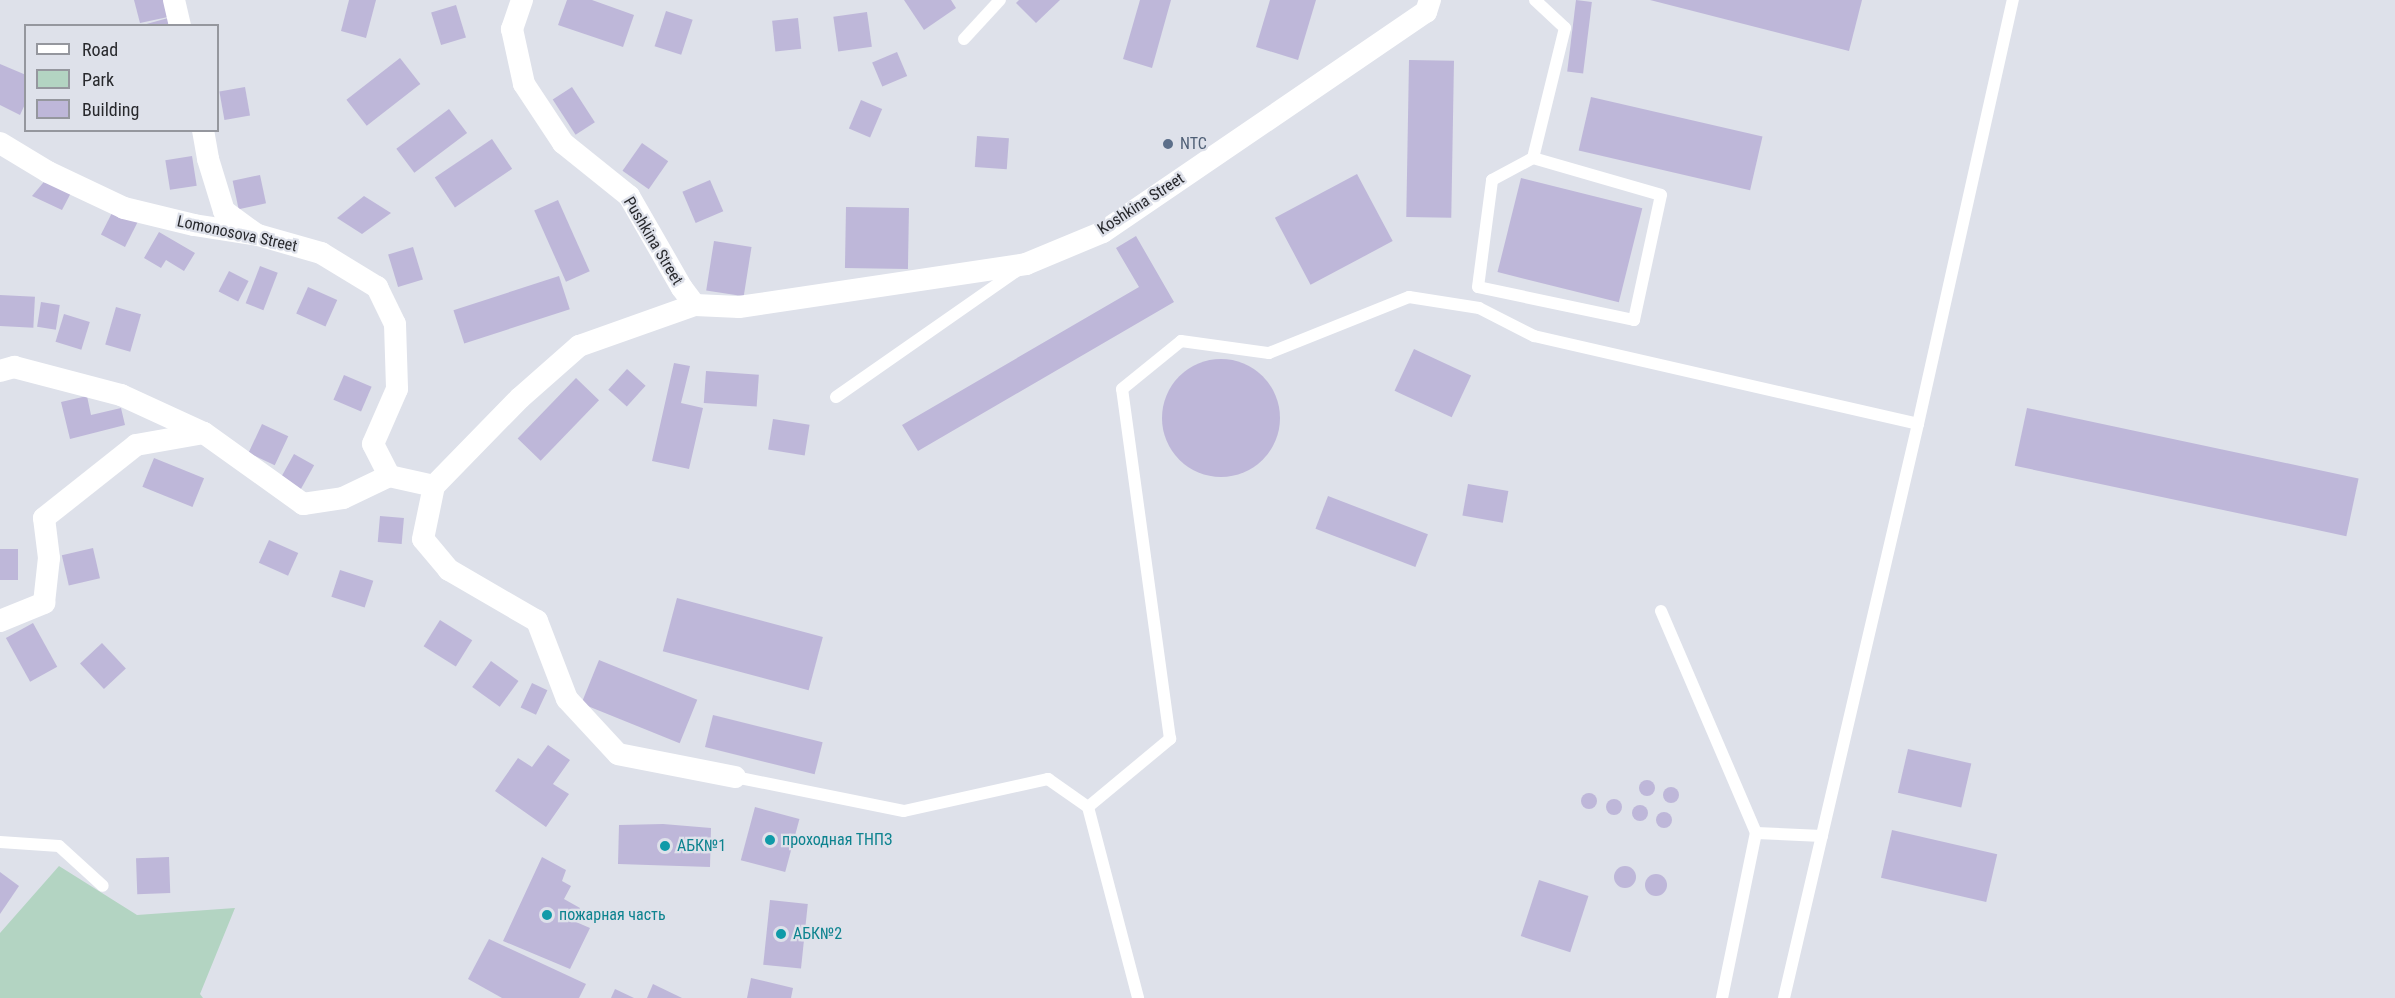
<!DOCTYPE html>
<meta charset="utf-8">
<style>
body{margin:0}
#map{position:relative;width:2395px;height:998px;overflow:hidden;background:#dee1ea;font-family:"Roboto Condensed",sans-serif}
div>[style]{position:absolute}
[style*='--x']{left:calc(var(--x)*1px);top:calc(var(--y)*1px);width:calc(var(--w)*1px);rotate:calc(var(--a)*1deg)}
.green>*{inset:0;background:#b3d4c2}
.building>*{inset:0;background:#beb7d9;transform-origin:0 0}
.round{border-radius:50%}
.lane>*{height:12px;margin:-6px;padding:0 6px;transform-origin:6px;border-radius:6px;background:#fff}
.street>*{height:22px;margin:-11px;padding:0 11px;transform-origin:11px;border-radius:11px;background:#fff}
.dots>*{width:16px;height:16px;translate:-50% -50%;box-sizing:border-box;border:3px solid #dee1ea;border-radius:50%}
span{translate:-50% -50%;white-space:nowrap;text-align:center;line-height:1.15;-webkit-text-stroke:4.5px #dee1ea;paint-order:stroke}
.service-label{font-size:16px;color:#4e5e75}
.left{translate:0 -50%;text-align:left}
.street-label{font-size:16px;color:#28292d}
.culture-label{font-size:16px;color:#0d838f}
.legend{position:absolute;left:24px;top:24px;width:195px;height:108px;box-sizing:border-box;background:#dee1ea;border:2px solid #95979e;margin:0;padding:8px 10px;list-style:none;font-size:18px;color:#28292d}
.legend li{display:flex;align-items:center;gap:12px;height:30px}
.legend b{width:30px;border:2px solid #95979e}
</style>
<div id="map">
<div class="green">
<i style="clip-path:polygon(59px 866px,137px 915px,235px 908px,200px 994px,203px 998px,0 998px,0 933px)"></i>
</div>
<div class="building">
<i style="clip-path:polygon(134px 0,164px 0,168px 17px,140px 23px)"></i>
<i style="clip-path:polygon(349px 0,376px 0,366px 38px,341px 31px)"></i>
<i style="clip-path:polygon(567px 0,592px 0,634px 15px,623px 47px,558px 25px)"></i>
<i style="clip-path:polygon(904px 0,951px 0,956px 8px,924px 30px)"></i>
<i style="clip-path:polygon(1019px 0,1060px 0,1036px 23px,1016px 3px)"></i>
<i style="clip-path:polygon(1140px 0,1171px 0,1152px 68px,1123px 59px)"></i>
<i style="clip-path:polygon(1270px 0,1316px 0,1298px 60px,1256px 47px)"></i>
<i style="left:1576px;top:0;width:16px;height:72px;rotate:7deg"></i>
<i style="clip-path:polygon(1650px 0,1862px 0,1849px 51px)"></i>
<i style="left:456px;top:5px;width:34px;height:26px;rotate:73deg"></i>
<i style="left:666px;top:11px;width:28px;height:37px;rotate:18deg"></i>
<i style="left:867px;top:12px;width:35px;height:34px;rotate:82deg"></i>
<i style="clip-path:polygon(168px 18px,169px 26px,144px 26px,143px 25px)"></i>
<i style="left:798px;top:18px;width:31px;height:26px;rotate:84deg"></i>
<i style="left:897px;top:52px;width:26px;height:27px;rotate:67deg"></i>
<i style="left:400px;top:58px;width:33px;height:68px;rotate:52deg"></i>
<i style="left:1409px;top:60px;width:45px;height:157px;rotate:1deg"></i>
<i style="clip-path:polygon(0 64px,26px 75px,26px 102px,20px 115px,0 105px)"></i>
<i style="left:245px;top:87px;width:29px;height:26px;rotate:80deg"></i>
<i style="left:572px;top:87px;width:42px;height:23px;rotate:57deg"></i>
<i style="left:1591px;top:97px;width:176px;height:55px;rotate:13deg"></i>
<i style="left:861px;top:100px;width:23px;height:31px;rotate:23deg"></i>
<i style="left:449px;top:109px;width:30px;height:66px;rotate:53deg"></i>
<i style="left:977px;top:136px;width:32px;height:31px;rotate:4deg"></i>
<i style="left:492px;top:139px;width:36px;height:69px;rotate:56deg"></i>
<i style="left:642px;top:143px;width:32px;height:34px;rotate:35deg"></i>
<i style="left:192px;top:156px;width:30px;height:27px;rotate:81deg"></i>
<i style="left:1357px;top:174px;width:76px;height:93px;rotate:62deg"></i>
<i style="left:260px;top:175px;width:29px;height:28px;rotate:78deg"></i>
<i style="clip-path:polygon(48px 177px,73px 189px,62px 210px,32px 196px)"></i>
<i style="left:1521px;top:178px;width:125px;height:97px;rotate:14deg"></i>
<i style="left:710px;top:180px;width:34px;height:30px;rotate:67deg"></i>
<i style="clip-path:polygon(364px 196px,391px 213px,362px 234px,337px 218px)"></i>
<i style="left:558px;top:200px;width:78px;height:26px;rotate:66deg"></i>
<i style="left:115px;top:207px;width:27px;height:31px;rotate:27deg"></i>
<i style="left:846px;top:207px;width:63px;height:61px;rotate:1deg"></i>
<i style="clip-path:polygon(159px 232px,195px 253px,184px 271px,166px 260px,161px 268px,144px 258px)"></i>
<i style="clip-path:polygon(1136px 236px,1174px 302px,918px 451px,902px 425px,1139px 287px,1116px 248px)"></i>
<i style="left:714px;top:241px;width:38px;height:50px;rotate:9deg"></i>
<i style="left:413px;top:247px;width:34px;height:26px;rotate:73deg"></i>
<i style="left:260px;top:266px;width:19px;height:40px;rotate:21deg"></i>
<i style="left:229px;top:271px;width:22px;height:23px;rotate:27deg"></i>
<i style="left:559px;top:276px;width:35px;height:111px;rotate:72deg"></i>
<i style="left:308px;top:287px;width:32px;height:29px;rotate:24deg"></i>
<i style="left:0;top:295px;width:35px;height:31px;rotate:3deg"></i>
<i style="left:41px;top:302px;width:19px;height:25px;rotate:9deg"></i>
<i style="left:116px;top:307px;width:26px;height:39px;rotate:16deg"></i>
<i style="left:64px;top:314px;width:27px;height:29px;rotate:17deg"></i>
<i style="left:1414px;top:349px;width:63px;height:46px;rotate:25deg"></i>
<i class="round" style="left:1162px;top:359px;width:118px;height:118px"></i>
<i style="clip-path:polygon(674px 363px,690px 366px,681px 403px,703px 408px,689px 469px,652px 461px)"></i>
<i style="left:627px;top:369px;width:25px;height:28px;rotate:42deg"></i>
<i style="left:706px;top:371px;width:53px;height:32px;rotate:4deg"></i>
<i style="left:344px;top:375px;width:30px;height:27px;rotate:23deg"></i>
<i style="left:576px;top:378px;width:32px;height:84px;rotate:44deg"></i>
<i style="clip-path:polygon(87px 396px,91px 415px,121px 408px,125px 425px,70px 439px,61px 402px)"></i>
<i style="left:2027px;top:408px;width:339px;height:59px;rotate:12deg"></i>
<i style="left:773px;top:419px;width:37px;height:31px;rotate:9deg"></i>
<i style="left:262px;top:424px;width:29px;height:32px;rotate:25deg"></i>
<i style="left:294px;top:454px;width:23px;height:31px;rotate:29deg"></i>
<i style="left:154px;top:458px;width:54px;height:31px;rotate:22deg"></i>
<i style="left:1468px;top:484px;width:41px;height:32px;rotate:10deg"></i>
<i style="left:1328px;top:496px;width:107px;height:35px;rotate:21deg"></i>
<i style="left:380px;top:516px;width:24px;height:26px;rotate:5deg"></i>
<i style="left:269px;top:540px;width:32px;height:25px;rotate:24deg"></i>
<i style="left:93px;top:548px;width:31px;height:32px;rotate:77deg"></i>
<i style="left:0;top:549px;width:18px;height:31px"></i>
<i style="left:340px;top:570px;width:35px;height:28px;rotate:18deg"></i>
<i style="left:677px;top:598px;width:151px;height:55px;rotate:15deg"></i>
<i style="left:440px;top:620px;width:38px;height:31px;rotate:32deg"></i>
<i style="left:33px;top:623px;width:50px;height:31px;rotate:61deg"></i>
<i style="left:102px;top:643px;width:35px;height:30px;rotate:47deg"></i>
<i style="left:599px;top:660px;width:106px;height:47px;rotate:22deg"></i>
<i style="left:491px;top:661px;width:34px;height:32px;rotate:36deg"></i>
<i style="left:532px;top:683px;width:17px;height:27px;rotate:25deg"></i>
<i style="left:713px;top:715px;width:113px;height:33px;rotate:14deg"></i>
<i style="clip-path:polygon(548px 745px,570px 760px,553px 784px,569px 794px,546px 827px,495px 791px,518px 758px,532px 767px)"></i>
<i style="left:1908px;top:749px;width:65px;height:45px;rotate:13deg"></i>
<i class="round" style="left:1639px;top:780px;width:16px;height:16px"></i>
<i class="round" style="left:1663px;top:787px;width:16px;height:16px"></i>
<i class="round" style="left:1581px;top:793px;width:16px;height:16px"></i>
<i class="round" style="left:1606px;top:799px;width:16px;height:16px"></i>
<i class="round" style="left:1632px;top:805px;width:16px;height:16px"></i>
<i style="left:755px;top:807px;width:46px;height:55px;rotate:15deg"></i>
<i class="round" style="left:1656px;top:812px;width:16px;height:16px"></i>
<i style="clip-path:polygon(663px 824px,711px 828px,710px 867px,618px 864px,619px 825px)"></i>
<i style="left:1892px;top:830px;width:108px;height:49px;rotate:13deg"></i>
<i style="left:169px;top:857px;width:36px;height:33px;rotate:88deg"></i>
<i style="clip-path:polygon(542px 857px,566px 870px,562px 881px,571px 886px,564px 899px,580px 908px,576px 922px,590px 928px,570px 969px,503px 941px)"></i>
<i class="round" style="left:1614px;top:866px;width:22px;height:22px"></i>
<i style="clip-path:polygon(0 872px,19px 886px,0 914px)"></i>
<i class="round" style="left:1645px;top:874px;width:22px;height:22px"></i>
<i style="left:1539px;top:880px;width:52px;height:59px;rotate:18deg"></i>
<i style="left:770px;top:900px;width:38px;height:65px;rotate:6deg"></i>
<i style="clip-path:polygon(489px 939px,586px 984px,579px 998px,502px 998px,468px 979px)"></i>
<i style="clip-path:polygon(751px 978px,793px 988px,791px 998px,747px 998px)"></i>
<i style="clip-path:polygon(653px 984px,682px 998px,647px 998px)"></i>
<i style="clip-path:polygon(615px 989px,634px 998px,611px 998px)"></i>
</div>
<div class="lane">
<i style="--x:964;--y:39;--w:53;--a:-47.3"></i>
<i style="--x:1533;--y:158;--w:133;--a:16.1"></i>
<i style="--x:1661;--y:195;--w:128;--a:102.2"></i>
<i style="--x:1634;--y:320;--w:159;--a:-168.1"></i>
<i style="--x:1478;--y:287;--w:108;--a:-82.5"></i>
<i style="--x:1492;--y:180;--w:47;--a:-28.2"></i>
<i style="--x:1533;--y:158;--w:134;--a:-76.2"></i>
<i style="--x:1565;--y:28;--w:41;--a:-137"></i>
<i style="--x:836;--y:397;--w:222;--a:-34.9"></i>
<i style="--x:1661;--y:611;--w:241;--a:66.8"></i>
<i style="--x:1756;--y:833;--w:66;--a:2.6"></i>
<i style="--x:735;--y:777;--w:172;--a:11.4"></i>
<i style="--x:904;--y:811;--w:148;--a:-12.5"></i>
<i style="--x:1048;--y:779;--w:49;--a:35"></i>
<i style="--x:1088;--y:807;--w:107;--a:-39.7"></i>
<i style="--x:1170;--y:739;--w:353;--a:-97.8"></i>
<i style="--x:1122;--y:389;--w:76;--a:-39.1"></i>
<i style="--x:1181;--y:341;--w:89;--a:7.8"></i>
<i style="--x:1269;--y:353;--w:151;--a:-21.8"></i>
<i style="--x:1409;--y:297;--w:71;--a:8.9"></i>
<i style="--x:1479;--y:308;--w:62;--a:27"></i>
<i style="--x:1534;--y:336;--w:394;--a:12.9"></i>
<i style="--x:1088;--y:807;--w:197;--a:75.3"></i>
<i style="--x:0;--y:842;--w:59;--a:3.9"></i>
<i style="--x:59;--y:846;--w:59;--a:42.3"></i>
<i style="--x:1722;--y:998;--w:168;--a:-78.4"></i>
<i style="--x:1784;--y:998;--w:589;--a:-76.86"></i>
<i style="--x:1918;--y:424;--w:435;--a:-77.4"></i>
</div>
<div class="street">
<i style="--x:174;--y:0;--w:27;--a:77"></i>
<i style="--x:522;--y:0;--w:31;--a:109"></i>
<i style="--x:512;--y:29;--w:56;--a:77.7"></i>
<i style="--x:524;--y:84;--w:71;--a:56.5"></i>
<i style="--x:563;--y:143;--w:85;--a:38.8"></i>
<i style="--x:629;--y:196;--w:106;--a:60.1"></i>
<i style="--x:682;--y:288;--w:21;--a:53"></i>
<i style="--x:203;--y:130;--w:29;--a:80"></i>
<i style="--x:208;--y:159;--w:54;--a:72.9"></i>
<i style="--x:224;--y:211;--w:37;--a:36"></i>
<i style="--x:0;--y:143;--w:56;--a:31.1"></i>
<i style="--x:48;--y:172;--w:84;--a:25.3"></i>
<i style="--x:124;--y:208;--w:72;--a:13.7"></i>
<i style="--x:194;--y:225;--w:65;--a:8.9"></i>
<i style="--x:258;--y:235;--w:66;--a:15.9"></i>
<i style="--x:321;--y:253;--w:66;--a:31.3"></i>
<i style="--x:377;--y:287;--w:41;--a:64.1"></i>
<i style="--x:395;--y:324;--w:65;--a:88.2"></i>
<i style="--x:397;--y:389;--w:60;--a:113.6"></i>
<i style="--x:373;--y:444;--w:36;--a:63"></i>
<i style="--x:389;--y:476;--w:46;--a:12.5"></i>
<i style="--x:0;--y:371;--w:15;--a:-16"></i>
<i style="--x:14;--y:367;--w:111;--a:14.7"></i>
<i style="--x:121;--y:395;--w:91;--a:24.6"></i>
<i style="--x:204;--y:433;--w:122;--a:35.6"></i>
<i style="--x:303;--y:504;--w:40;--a:-8.5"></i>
<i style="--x:343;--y:498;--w:51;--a:-25.6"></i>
<i style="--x:0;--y:621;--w:48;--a:-22.2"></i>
<i style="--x:44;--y:603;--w:45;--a:-83.7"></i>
<i style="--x:49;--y:558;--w:40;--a:-97.1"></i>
<i style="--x:44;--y:518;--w:117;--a:-38.4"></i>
<i style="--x:136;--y:445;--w:69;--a:-10"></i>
<i style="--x:735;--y:777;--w:119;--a:-168.9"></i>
<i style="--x:618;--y:754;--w:75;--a:-132.8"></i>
<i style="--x:567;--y:699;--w:84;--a:-111"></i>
<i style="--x:537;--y:621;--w:102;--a:-149.9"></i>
<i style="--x:449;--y:570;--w:40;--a:-130"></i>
<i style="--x:423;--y:539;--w:54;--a:-78.3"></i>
<i style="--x:434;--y:486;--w:123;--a:-45.7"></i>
<i style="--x:520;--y:398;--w:79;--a:-41.4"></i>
<i style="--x:579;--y:346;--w:123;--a:-19.5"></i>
<i style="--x:695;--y:305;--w:44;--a:2.6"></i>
<i style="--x:739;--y:307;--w:290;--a:-8.5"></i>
<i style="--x:1026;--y:264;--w:83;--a:-22.6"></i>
<i style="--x:1103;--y:232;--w:391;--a:-34.3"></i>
<i style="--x:1426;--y:12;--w:13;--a:-72"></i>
</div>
<div class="dots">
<i style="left:1168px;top:144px;background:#5c6f8a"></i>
<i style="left:770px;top:840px;background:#0f9aa8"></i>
<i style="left:665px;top:846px;background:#0f9aa8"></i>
<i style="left:547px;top:915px;background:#0f9aa8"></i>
<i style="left:781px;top:934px;background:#0f9aa8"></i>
</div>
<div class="service-label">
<span class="left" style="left:1180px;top:144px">NTC</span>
</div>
<div class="street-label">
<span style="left:1141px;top:204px;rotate:-33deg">Koshkina Street</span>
<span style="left:237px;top:234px;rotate:12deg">Lomonosova Street</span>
<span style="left:653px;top:241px;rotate:59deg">Pushkina Street</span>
</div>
<div class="culture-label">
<span class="left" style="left:782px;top:840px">проходная ТНПЗ</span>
<span class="left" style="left:677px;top:846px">АБК№1</span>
<span class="left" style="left:559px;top:915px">пожарная часть</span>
<span class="left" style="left:793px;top:934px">АБК№2</span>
</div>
<ul class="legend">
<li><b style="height:8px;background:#fff"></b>Road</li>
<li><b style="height:16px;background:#b3d4c2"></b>Park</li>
<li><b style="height:16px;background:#beb7d9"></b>Building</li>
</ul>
</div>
